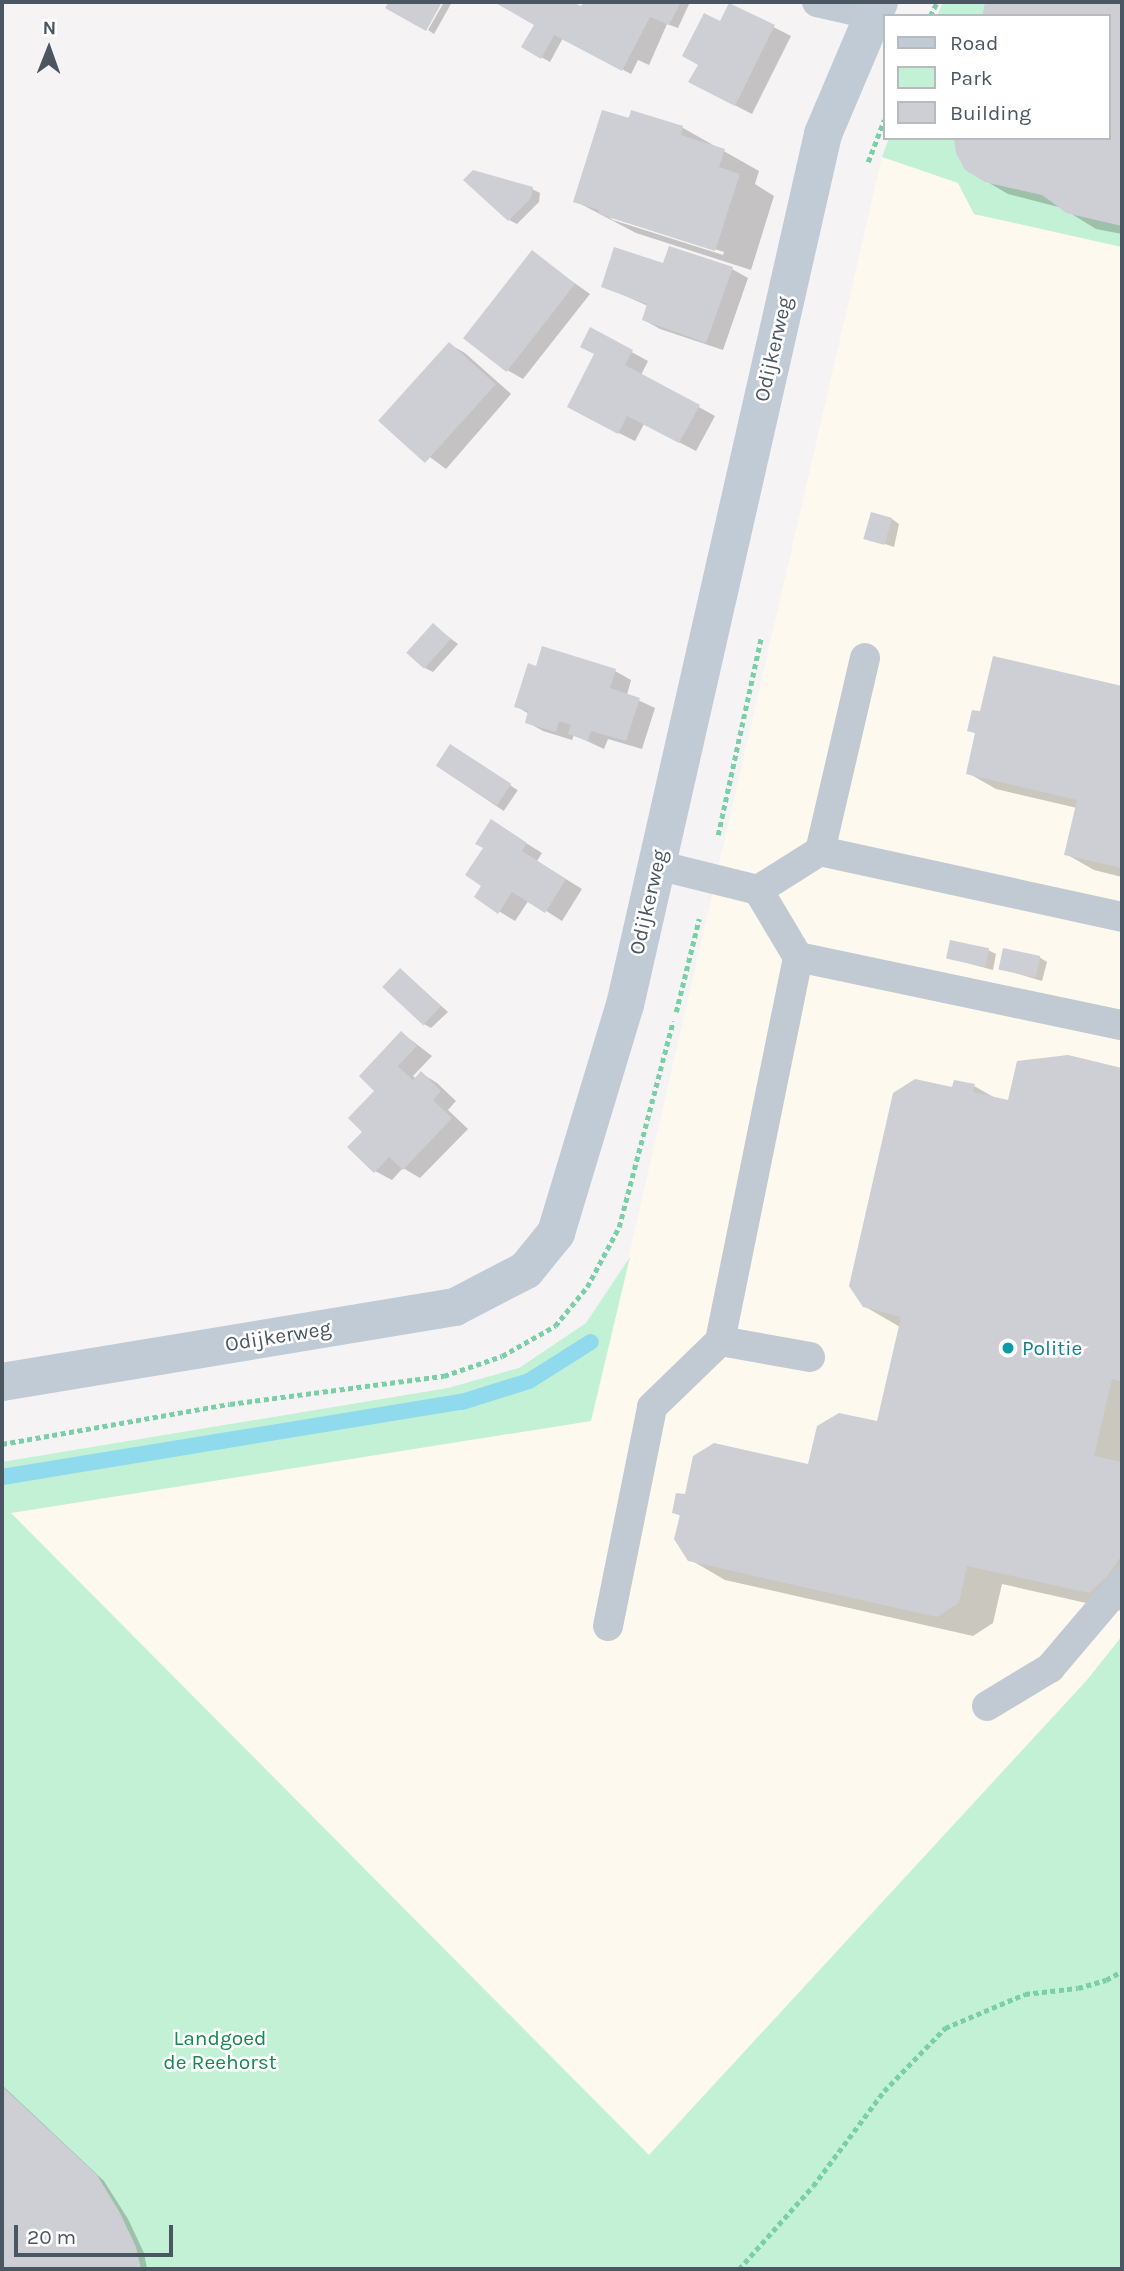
<!DOCTYPE html>
<style>
body{margin:0}
#map{position:relative;width:1124px;height:2271px;overflow:hidden;background:#f5f3f3;font-family:Karla,sans-serif}
div>[style]{position:absolute}
[style*='--x']{left:calc(var(--x)*1px);top:calc(var(--y)*1px);width:calc(var(--w)*1px);rotate:calc(var(--a)*1deg)}
.commercial>*{inset:0;background:#fdf9ef}
.green>*{inset:0;background:#c3f1d5}
.shadow>*{inset:0;background:#0003;transform-origin:0 0}
.stream>*{height:16px;margin:-8px;padding:0 8px;transform-origin:8px;border-radius:8px;background:#90daee}
.building>*{inset:0;background:#cdcfd5;transform-origin:0 0}
.path>*{height:4.5px;margin-top:-2.25px;transform-origin:0;background:repeating-linear-gradient(90deg,#7ad0a6 0 5px,transparent 0 8.5px)}
.lane>*{height:30px;margin:-15px;padding:0 15px;transform-origin:15px;border-radius:15px;background:#c1cad2}
.secondary>*{height:38px;margin:-19px;padding:0 19px;transform-origin:19px;border-radius:19px;background:#c1cbd6}
.dots>*{width:19px;height:19px;translate:-50% -50%;box-sizing:border-box;border:4px solid #fff;border-radius:50%}
span{translate:-50% -50%;white-space:nowrap;text-align:center;line-height:1.15;-webkit-text-stroke:5px #fff;paint-order:stroke}
.street-label{font-size:21px;color:#4a5661}
.culture-label{font-size:21px;color:#0d838f}
.left{translate:0 -50%;text-align:left}
.park-label{font-size:21px;color:#17864f}
.frame{position:absolute;inset:0;border:4px solid #4a5661;pointer-events:none}
.legend{position:absolute;left:883px;top:14px;width:228px;height:126px;box-sizing:border-box;background:#fff;border:2px solid #b7bbc0;margin:0;padding:9px 12px;list-style:none;font-size:21px;color:#4a5661}
.legend li{display:flex;align-items:center;gap:14px;height:35px}
.legend b{width:35px;border:2px solid #b7bbc0}
.north{position:absolute;left:14px;top:14px;width:70px;height:70px;-webkit-text-stroke:5px #fff;paint-order:stroke;rotate:1deg;font-size:19px;font-weight:700;line-height:28px;text-align:center;color:#4a5661}
.north::after{content:'';display:block;margin:auto;width:24px;height:32px;background:#4a5661;clip-path:polygon(50% 0,100% 100%,50% 72%,0 100%)}
.scale{position:absolute;left:14px;top:2225px;width:159px;height:32px;box-sizing:border-box;border:4px solid #4a5661;border-top:0;padding-left:9px;font-size:21px;line-height:24px;white-space:nowrap;color:#4a5661;-webkit-text-stroke:5px #fff;paint-order:stroke}
</style>
<div id="map">
<div class="commercial">
<i style="clip-path:polygon(882px 157px,955px 177px,974px 214px,1122px 247px,1122px 1636px,1087px 1680px,649px 2155px,10px 1513px,591px 1420px)"></i>
</div>
<div class="green">
<i style="clip-path:polygon(943px 2px,985px 2px,982px 16px,937px 16px)"></i>
<i style="clip-path:polygon(889px 138px,962px 138px,988px 183px,1041px 195px,1068px 213px,1122px 226px,1122px 247px,974px 214px,958px 183px,882px 157px)"></i>
<i style="clip-path:polygon(630px 1257px,591px 1421px,11px 1513px,649px 2155px,1087px 1680px,1122px 1636px,1122px 2269px,2px 2269px,2px 1462px,448px 1388px,519px 1368px,586px 1323px)"></i>
</div>
<div class="shadow">
<i style="clip-path:polygon(444px 2px,452px 2px,434px 34px,428px 30px)"></i>
<i style="clip-path:polygon(497px 2px,549px 2px,557px 6px,560px 2px,568px 2px,582px 8px,586px 2px,690px 2px,678px 28px,667px 24px,649px 65px,638px 60px,631px 74px,563px 38px,550px 62px,523px 47px,536px 24px)"></i>
<i style="clip-path:polygon(988px 2px,1122px 2px,1122px 234px,1096px 229px,1062px 208px,1008px 194px,979px 177px,1108px 138px,1108px 16px,985px 16px)"></i>
<i style="clip-path:polygon(730px 5px,791px 36px,752px 114px,707px 91px,721px 23px)"></i>
<i style="clip-path:polygon(evenodd,632px 112px,683px 128px,759px 171px,755px 184px,774px 196px,751px 270px,636px 233px,575px 201px,632px 112px,607px 215px,724px 252px,723px 255px,613px 220px,607px 215px)"></i>
<i style="clip-path:polygon(532px 189px,540px 193px,539px 202px,517px 224px,509px 220px)"></i>
<i style="clip-path:polygon(532px 253px,590px 294px,523px 379px,507px 370px)"></i>
<i style="clip-path:polygon(732px 269px,748px 278px,723px 350px,660px 329px,644px 320px,648px 306px,603px 286px)"></i>
<i style="clip-path:polygon(591px 330px,648px 361px,641px 375px,715px 416px,696px 451px,644px 424px,635px 441px,585px 416px,596px 354px)"></i>
<i style="clip-path:polygon(449px 344px,465px 353px,511px 394px,446px 469px,388px 426px)"></i>
<i style="clip-path:polygon(892px 519px,899px 524px,894px 547px,867px 538px)"></i>
<i style="clip-path:polygon(434px 626px,458px 644px,433px 672px,425px 668px)"></i>
<i style="clip-path:polygon(994px 658px,1122px 688px,1122px 877px,1094px 870px,1066px 854px,1077px 808px,996px 789px,968px 773px,977px 734px,969px 730px,982px 714px)"></i>
<i style="clip-path:polygon(537px 668px,615px 671px,631px 680px,627px 695px,655px 708px,642px 749px,608px 739px,604px 749px,574px 735px,572px 740px,543px 731px,527px 722px,529px 714px,516px 706px)"></i>
<i style="left:458px;top:750px;width:72px;height:25px;rotate:34deg"></i>
<i style="clip-path:polygon(507px 831px,542px 853px,537px 861px,582px 889px,562px 921px,529px 900px,515px 921px,476px 897px,483px 886px,486px 848px)"></i>
<i style="clip-path:polygon(988px 950px,996px 954px,993px 970px,948px 958px)"></i>
<i style="clip-path:polygon(1039px 957px,1047px 962px,1042px 981px,999px 968px)"></i>
<i style="clip-path:polygon(401px 970px,448px 1012px,431px 1028px,424px 1024px)"></i>
<i style="clip-path:polygon(402px 1033px,432px 1056px,413px 1076px,416px 1079px,421px 1073px,437px 1083px,456px 1101px,448px 1110px,468px 1129px,420px 1178px,403px 1168px,392px 1180px,375px 1171px,364px 1132px,376px 1090px)"></i>
<i style="clip-path:polygon(1068px 1057px,1122px 1069px,1122px 1611px,1002px 1584px,993px 1623px,973px 1636px,725px 1580px,689px 1559px,682px 1517px,674px 1512px,686px 1497px,810px 1466px,878px 1423px,900px 1327px,864px 1306px,954px 1090px,974px 1086px,997px 1099px,1009px 1102px)"></i>
<i style="clip-path:polygon(2px 2085px,104px 2181px,128px 2219px,144px 2253px,147px 2269px,2px 2269px)"></i>
</div>
<div class="stream">
<i style="--x:2;--y:1477;--w:466;--a:-9.3"></i>
<i style="--x:462;--y:1402;--w:70;--a:-17.4"></i>
<i style="--x:529;--y:1381;--w:73;--a:-32.2"></i>
</div>
<div class="building">
<i style="clip-path:polygon(389px 2px,442px 2px,426px 31px,385px 8px)"></i>
<i style="clip-path:polygon(494px 2px,572px 2px,581px 6px,584px 2px,681px 2px,669px 25px,650px 17px,622px 71px,554px 35px,541px 59px,521px 47px,534px 25px)"></i>
<i style="clip-path:polygon(985px 2px,1122px 2px,1122px 226px,1066px 213px,1043px 195px,985px 182px,965px 170px,956px 153px,954px 138px,1108px 138px,1108px 16px,982px 16px)"></i>
<i style="clip-path:polygon(729px 3px,775px 25px,735px 106px,688px 82px,698px 65px,682px 56px,704px 13px,720px 21px)"></i>
<i style="clip-path:polygon(602px 110px,629px 118px,631px 110px,683px 126px,681px 135px,725px 149px,719px 167px,740px 174px,715px 251px,599px 214px,599px 210px,573px 202px)"></i>
<i style="clip-path:polygon(473px 170px,533px 187px,531px 198px,508px 221px,463px 180px)"></i>
<i style="clip-path:polygon(669px 246px,733px 267px,706px 343px,642px 320px,647px 304px,601px 287px,614px 247px,663px 263px)"></i>
<i style="left:532px;top:250px;width:55px;height:112px;rotate:38deg"></i>
<i style="clip-path:polygon(590px 327px,633px 350px,625px 365px,700px 405px,679px 443px,627px 416px,618px 434px,567px 407px,594px 354px,580px 347px)"></i>
<i style="left:449px;top:342px;width:63px;height:106px;rotate:42deg"></i>
<i style="left:871px;top:512px;width:22px;height:28px;rotate:16deg"></i>
<i style="left:433px;top:623px;width:24px;height:40px;rotate:42deg"></i>
<i style="clip-path:polygon(542px 646px,616px 669px,610px 688px,640px 698px,626px 741px,591px 731px,588px 741px,568px 734px,571px 725px,559px 721px,556px 732px,525px 723px,528px 711px,514px 707px,528px 663px,536px 666px)"></i>
<i style="clip-path:polygon(993px 656px,1122px 686px,1122px 868px,1064px 855px,1077px 800px,966px 774px,975px 733px,967px 731px,972px 710px,980px 711px)"></i>
<i style="left:450px;top:744px;width:73px;height:26px;rotate:33deg"></i>
<i style="clip-path:polygon(491px 819px,527px 843px,522px 851px,566px 879px,545px 913px,512px 892px,498px 914px,474px 897px,481px 886px,465px 875px,483px 848px,475px 844px)"></i>
<i style="left:950px;top:940px;width:40px;height:19px;rotate:12deg"></i>
<i style="left:1003px;top:948px;width:38px;height:22px;rotate:12deg"></i>
<i style="left:400px;top:968px;width:56px;height:26px;rotate:43deg"></i>
<i style="clip-path:polygon(401px 1031px,417px 1046px,398px 1066px,413px 1080px,421px 1071px,441px 1091px,433px 1100px,452px 1118px,403px 1170px,389px 1157px,374px 1173px,347px 1147px,362px 1132px,348px 1118px,374px 1091px,359px 1076px)"></i>
<i style="clip-path:polygon(1068px 1055px,1122px 1068px,1122px 1382px,1112px 1379px,1094px 1456px,1122px 1462px,1122px 1555px,1107px 1576px,1089px 1593px,967px 1566px,959px 1603px,937px 1617px,688px 1561px,674px 1539px,680px 1515px,672px 1513px,676px 1493px,685px 1494px,693px 1456px,714px 1443px,808px 1464px,817px 1426px,839px 1413px,877px 1421px,901px 1317px,863px 1307px,849px 1286px,893px 1093px,915px 1079px,952px 1087px,954px 1080px,975px 1084px,973px 1092px,1008px 1100px,1017px 1061px)"></i>
<i style="clip-path:polygon(2px 2086px,97px 2175px,120px 2213px,136px 2247px,141px 2269px,2px 2269px)"></i>
</div>
<div class="path">
<i style="--x:930;--y:16;--w:16;--a:-63"></i>
<i style="--x:868;--y:162;--w:45;--a:-69.1"></i>
<i style="--x:718;--y:835;--w:202;--a:-77.7"></i>
<i style="--x:676;--y:1012;--w:96;--a:-76.1"></i>
<i style="--x:2;--y:1444;--w:231;--a:-10"></i>
<i style="--x:230;--y:1404;--w:216;--a:-7.5"></i>
<i style="--x:444;--y:1376;--w:61;--a:-19"></i>
<i style="--x:502;--y:1356;--w:61;--a:-29.5"></i>
<i style="--x:555;--y:1326;--w:50;--a:-50.6"></i>
<i style="--x:587;--y:1287;--w:68;--a:-61.9"></i>
<i style="--x:619;--y:1227;--w:213;--a:-75.3"></i>
<i style="--x:739;--y:2269;--w:111;--a:-48.3"></i>
<i style="--x:813;--y:2186;--w:119;--a:-53.2"></i>
<i style="--x:884;--y:2091;--w:88;--a:-45.9"></i>
<i style="--x:945;--y:2028;--w:87;--a:-23"></i>
<i style="--x:1025;--y:1994;--w:53;--a:-6.5"></i>
<i style="--x:1078;--y:1988;--w:29;--a:-16"></i>
<i style="--x:1106;--y:1980;--w:18;--a:-29"></i>
</div>
<div class="lane">
<i style="--x:817;--y:2;--w:58;--a:12.8"></i>
<i style="--x:865;--y:658;--w:198;--a:103.1"></i>
<i style="--x:820;--y:851;--w:309;--a:12.3"></i>
<i style="--x:657;--y:865;--w:104;--a:13.9"></i>
<i style="--x:798;--y:957;--w:331;--a:11.9"></i>
<i style="--x:810;--y:1357;--w:91;--a:-169.9"></i>
<i style="--x:720;--y:1341;--w:392;--a:-78.5"></i>
<i style="--x:798;--y:957;--w:78;--a:-120.8"></i>
<i style="--x:758;--y:890;--w:73;--a:-32.2"></i>
<i style="--x:608;--y:1626;--w:223;--a:-78.6"></i>
<i style="--x:652;--y:1407;--w:95;--a:-44.1"></i>
<i style="--x:987;--y:1706;--w:74;--a:-31.1"></i>
<i style="--x:1050;--y:1668;--w:111;--a:-49.7"></i>
</div>
<div class="secondary">
<i style="--x:2;--y:1382;--w:459;--a:-9.4"></i>
<i style="--x:455;--y:1307;--w:80;--a:-27.5"></i>
<i style="--x:526;--y:1270;--w:48;--a:-51"></i>
<i style="--x:556;--y:1233;--w:238;--a:-73.2"></i>
<i style="--x:625;--y:1005;--w:893;--a:-77.19"></i>
<i style="--x:823;--y:134;--w:143;--a:-67"></i>
</div>
<div class="dots">
<i style="left:1008px;top:1348px;background:#0f9aa8"></i>
</div>
<div class="street-label">
<span style="left:773px;top:349px;rotate:-77deg">Odijkerweg</span>
<span style="left:648px;top:902px;rotate:-77deg">Odijkerweg</span>
<span style="left:278px;top:1336px;rotate:-9deg">Odijkerweg</span>
</div>
<div class="culture-label">
<span class="left" style="left:1022px;top:1348px">Politie</span>
</div>
<div class="park-label">
<span style="left:220px;top:2050px">Landgoed<br>de Reehorst</span>
</div>
<div class="frame"></div>
<ul class="legend">
<li><b style="height:9px;background:#c1cbd6"></b>Road</li>
<li><b style="height:19px;background:#c3f1d5"></b>Park</li>
<li><b style="height:19px;background:#cdcfd5"></b>Building</li>
</ul>
<div class="north">N</div>
<div class="scale">20 m</div>
</div>
